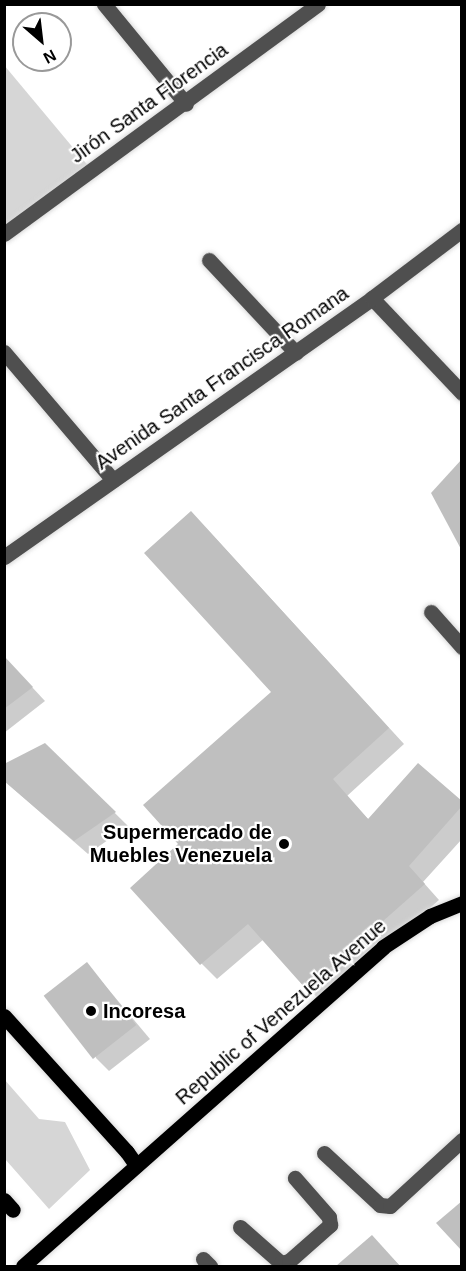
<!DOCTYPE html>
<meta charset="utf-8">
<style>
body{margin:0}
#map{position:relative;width:466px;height:1271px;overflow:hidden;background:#fff;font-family:Helvetica,sans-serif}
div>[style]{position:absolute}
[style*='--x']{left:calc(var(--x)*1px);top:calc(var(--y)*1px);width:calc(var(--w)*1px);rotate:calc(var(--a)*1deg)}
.green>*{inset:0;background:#d6d6d6}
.shadow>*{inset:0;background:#0003}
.building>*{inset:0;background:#bfbfbf;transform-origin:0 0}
.roads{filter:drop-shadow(0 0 2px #dbdbdb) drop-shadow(0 0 2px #dbdbdb)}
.minor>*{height:15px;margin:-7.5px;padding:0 7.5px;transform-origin:7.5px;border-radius:7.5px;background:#4f4f4f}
.major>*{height:15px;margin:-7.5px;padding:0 7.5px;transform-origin:7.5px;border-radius:7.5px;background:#000}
.dots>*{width:16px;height:16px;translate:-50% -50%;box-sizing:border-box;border:3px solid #fff;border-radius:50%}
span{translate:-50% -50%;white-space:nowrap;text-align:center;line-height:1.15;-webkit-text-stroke:4.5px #fff;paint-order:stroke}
.street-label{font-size:20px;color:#000}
.poi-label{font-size:20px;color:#000;font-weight:700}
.right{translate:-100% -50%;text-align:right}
.left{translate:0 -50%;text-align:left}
.frame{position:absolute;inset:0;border:6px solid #000;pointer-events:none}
.north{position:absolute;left:12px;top:12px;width:60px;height:60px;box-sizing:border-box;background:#fff;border:2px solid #999;border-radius:50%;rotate:152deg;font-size:16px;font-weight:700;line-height:24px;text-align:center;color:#000}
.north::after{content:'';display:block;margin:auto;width:21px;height:27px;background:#000;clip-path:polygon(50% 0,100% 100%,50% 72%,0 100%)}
</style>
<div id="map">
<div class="green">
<i style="clip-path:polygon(4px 65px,90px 168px,4px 230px)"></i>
<i style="clip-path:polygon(4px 1079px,39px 1119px,65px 1122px,90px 1170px,49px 1209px,5px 1159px)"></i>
</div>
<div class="shadow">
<i style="clip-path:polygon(206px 528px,404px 744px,347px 796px,369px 820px,462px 803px,462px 839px,423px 882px,439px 900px,322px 1003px,264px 939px,217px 979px,201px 963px,180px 844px,274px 692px)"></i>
<i style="clip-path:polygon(4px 657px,45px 701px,4px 733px)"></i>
<i style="clip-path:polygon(45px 744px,128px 826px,88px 854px,8px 784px)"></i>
<i style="clip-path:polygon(87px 964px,150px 1039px,109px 1071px,96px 1058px)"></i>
<i style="clip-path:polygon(372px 1237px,400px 1266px,338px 1266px)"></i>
</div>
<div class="building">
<i style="clip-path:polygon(462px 459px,462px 551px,431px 493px)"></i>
<i style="clip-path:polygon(191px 511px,389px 728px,333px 779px,368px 819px,418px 763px,462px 801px,462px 806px,409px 866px,425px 884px,306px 989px,248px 924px,200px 965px,130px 888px,178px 844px,143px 805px,271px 692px,144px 553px)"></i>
<i style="clip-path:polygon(4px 656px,33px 687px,4px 709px)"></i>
<i style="clip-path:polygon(45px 743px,116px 812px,74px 841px,4px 781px,4px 764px)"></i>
<i style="left:87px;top:962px;width:80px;height:55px;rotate:52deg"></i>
<i style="clip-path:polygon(462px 1201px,462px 1251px,436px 1223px)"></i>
<i style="clip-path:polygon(372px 1235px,400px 1266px,336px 1266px)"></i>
</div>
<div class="roads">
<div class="minor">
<i style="--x:104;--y:4;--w:129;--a:50.6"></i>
<i style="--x:4;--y:234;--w:389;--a:-36.2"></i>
<i style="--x:209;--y:260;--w:127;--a:46.9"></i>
<i style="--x:372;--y:298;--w:131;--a:46.5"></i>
<i style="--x:4;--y:352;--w:168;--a:49.6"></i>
<i style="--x:4;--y:557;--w:450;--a:-35.1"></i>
<i style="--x:372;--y:298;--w:113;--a:-37.1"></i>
<i style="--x:431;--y:612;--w:47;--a:48.5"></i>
<i style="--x:324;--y:1153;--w:76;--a:42.9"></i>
<i style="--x:380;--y:1205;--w:10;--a:6"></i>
<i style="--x:390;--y:1206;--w:98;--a:-42.5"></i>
<i style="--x:240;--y:1227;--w:55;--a:41.3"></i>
<i style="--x:281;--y:1263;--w:8;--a:-14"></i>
<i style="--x:289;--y:1261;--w:55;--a:-41.3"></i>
<i style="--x:330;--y:1225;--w:8;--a:-97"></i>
<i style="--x:329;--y:1217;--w:52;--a:-131.1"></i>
<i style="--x:203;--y:1259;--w:10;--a:45"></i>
</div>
<div class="major">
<i style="--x:4;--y:1016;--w:183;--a:47.9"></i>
<i style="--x:127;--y:1152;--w:16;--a:55"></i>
<i style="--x:4;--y:1200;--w:13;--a:48"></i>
<i style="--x:23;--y:1266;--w:481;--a:-41.5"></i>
<i style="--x:383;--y:947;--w:56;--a:-33.4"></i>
<i style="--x:430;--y:916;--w:35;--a:-22"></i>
</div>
</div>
<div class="dots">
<i style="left:284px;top:844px;background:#000"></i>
<i style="left:91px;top:1011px;background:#000"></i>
</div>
<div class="street-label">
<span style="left:149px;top:103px;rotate:-36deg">Jirón Santa Florencia</span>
<span style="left:222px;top:378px;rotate:-35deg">Avenida Santa Francisca Romana</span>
<span style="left:281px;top:1012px;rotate:-41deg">Republic of Venezuela Avenue</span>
</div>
<div class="poi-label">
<span class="right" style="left:272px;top:844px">Supermercado de<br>Muebles Venezuela</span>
<span class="left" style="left:103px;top:1011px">Incoresa</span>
</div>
<div class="frame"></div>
<div class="north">N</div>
</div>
